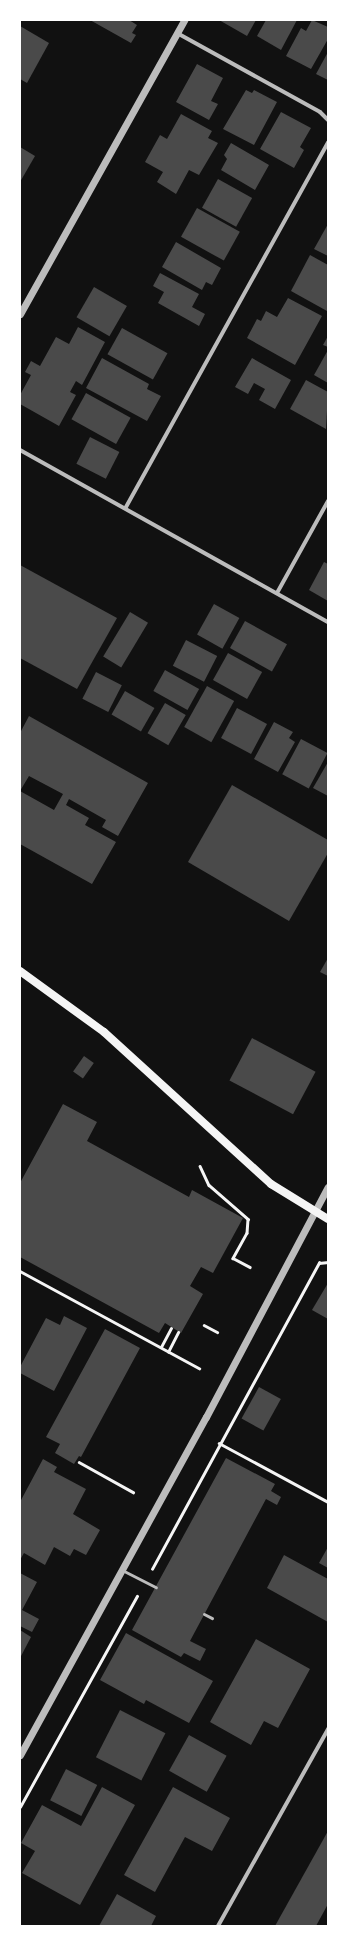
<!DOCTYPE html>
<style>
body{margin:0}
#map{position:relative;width:348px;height:1946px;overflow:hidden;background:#111;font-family:"Crimson Pro",serif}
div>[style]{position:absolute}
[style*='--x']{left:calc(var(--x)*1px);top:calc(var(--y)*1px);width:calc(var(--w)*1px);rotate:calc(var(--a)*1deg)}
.building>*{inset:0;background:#4a4a4a;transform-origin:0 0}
.path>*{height:2.5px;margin:-1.25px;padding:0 1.25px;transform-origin:1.25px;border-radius:1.25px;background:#f5f5f5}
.service>*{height:3px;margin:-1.5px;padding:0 1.5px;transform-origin:1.5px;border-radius:1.5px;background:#bcbcbc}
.minor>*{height:4px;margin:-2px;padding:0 2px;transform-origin:2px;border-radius:2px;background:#bcbcbc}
.tertiary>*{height:7px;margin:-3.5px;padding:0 3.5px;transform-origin:3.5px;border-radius:3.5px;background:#bcbcbc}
.secondary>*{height:8px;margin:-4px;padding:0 4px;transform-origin:4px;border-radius:4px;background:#f5f5f5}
span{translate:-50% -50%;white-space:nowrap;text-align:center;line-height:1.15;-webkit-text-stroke:4px #fff;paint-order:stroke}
.frame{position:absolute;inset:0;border:21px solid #fff;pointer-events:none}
</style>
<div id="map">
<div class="building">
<i style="clip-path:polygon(90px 20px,129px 20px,137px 25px,132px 33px,136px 35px,131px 43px)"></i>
<i style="clip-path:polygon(219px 20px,256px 20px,247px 36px)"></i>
<i style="clip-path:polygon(266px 20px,297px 20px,281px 50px,257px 36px)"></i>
<i style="clip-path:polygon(312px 20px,328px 27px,328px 39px,311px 69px,286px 56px,301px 28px,306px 31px)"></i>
<i style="clip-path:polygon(20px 26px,49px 43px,27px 83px,20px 79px)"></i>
<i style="clip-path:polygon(328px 52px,328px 80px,316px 74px)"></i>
<i style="clip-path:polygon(197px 64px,223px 78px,211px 101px,218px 104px,209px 120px,176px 102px)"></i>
<i style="clip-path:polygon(246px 90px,252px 93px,254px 90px,277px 102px,254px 145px,223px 129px)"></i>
<i style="clip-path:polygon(281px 112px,311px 128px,300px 147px,304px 150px,294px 168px,260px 149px)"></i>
<i style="clip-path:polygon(181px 114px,212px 131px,208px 138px,218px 143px,199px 175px,189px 170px,176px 194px,157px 182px,163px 172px,145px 162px,160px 135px,167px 139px)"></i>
<i style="clip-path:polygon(231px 143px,269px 165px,255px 190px,221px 170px,227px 159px,224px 155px)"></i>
<i style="clip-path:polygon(20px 147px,35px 156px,20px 182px)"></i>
<i style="left:218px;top:179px;width:39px;height:33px;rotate:29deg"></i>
<i style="left:197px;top:208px;width:49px;height:33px;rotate:29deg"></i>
<i style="clip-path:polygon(328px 224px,328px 256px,314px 249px)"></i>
<i style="clip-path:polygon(176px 242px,221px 268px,212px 285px,206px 282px,202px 290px,162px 267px)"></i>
<i style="clip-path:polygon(310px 255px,328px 265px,327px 311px,291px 291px)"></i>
<i style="clip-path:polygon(160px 273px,199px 294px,192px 307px,205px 314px,199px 326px,158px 303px,164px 292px,153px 286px)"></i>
<i style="left:94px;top:287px;width:38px;height:35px;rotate:30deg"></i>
<i style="clip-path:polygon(288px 298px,322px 316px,295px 365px,247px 338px,257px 319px,261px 321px,266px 311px,277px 317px)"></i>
<i style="clip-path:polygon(78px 327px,105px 342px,82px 385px,76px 381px,70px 392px,76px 395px,59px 426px,20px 404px,20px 395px,31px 375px,25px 372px,31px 361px,40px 366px,56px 337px,69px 344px)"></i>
<i style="left:122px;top:328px;width:52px;height:30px;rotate:29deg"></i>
<i style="clip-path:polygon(328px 336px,328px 347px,323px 345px)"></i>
<i style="clip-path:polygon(328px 350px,328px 383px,314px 375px)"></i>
<i style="clip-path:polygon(102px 358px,149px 384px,147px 389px,161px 396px,147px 421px,86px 388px)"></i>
<i style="clip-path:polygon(252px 358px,291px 380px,275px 409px,259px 400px,265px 389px,254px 383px,248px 394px,235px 387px)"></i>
<i style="clip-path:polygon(306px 380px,328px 392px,326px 429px,290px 409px)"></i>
<i style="left:86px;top:393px;width:51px;height:30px;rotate:29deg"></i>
<i style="left:90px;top:437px;width:33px;height:30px;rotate:27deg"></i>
<i style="clip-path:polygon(324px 562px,328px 564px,328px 601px,309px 590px)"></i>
<i style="clip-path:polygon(20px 565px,117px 618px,77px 689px,20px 658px)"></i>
<i style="left:214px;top:604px;width:29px;height:35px;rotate:29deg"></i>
<i style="left:130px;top:612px;width:21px;height:52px;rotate:31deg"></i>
<i style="left:245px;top:621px;width:48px;height:31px;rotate:29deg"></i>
<i style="left:186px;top:640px;width:35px;height:29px;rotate:27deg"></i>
<i style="left:228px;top:653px;width:39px;height:31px;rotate:29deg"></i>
<i style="left:165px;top:670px;width:39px;height:24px;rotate:29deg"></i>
<i style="left:96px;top:672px;width:29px;height:30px;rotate:27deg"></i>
<i style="left:207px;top:686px;width:31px;height:47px;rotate:29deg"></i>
<i style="left:125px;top:691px;width:34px;height:27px;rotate:30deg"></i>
<i style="left:165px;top:703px;width:24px;height:35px;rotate:30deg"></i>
<i style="left:237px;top:708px;width:34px;height:34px;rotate:28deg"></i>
<i style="clip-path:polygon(evenodd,29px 716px,148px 783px,118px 836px,102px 827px,106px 820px,69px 799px,66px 805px,89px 818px,85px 825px,116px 842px,92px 884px,20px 844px,20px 733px,29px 716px,29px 776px,63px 794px,54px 810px,20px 791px,29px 776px)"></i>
<i style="clip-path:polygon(274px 722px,293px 732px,289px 738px,295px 742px,278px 772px,254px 759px)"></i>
<i style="left:301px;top:739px;width:30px;height:40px;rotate:28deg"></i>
<i style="clip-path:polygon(328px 762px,328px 796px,313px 788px)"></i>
<i style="clip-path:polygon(232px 785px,328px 840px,328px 853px,289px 921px,188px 862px)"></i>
<i style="clip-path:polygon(328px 958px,328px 976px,320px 972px)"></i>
<i style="left:252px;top:1038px;width:72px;height:48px;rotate:28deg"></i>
<i style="left:84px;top:1056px;width:12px;height:19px;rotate:35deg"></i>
<i style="clip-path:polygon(63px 1104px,97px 1122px,87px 1141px,189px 1197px,192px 1190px,243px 1218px,213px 1273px,201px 1267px,190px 1286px,203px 1294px,181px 1333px,165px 1323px,159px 1333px,20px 1257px,20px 1183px)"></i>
<i style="clip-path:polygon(328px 1283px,328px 1319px,312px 1310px)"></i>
<i style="clip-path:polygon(64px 1316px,87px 1328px,54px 1391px,20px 1373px,20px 1367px,46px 1318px,60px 1325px)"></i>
<i style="clip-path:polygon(105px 1329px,140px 1348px,81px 1457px,79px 1456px,74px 1464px,55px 1453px,60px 1444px,46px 1437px)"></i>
<i style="left:259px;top:1387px;width:25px;height:36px;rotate:29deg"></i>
<i style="clip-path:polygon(226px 1458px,275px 1484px,271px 1491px,281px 1497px,277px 1505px,266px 1499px,190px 1641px,206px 1649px,200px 1661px,184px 1653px,181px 1657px,132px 1630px)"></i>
<i style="clip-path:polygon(43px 1459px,57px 1467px,54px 1472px,86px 1489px,73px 1514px,100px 1530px,86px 1555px,74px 1549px,70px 1556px,54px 1547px,45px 1565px,24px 1553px,20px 1560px,20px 1502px)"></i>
<i style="clip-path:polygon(328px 1547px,328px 1568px,319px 1563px)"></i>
<i style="clip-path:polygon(284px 1555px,328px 1579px,328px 1622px,267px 1588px)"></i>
<i style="clip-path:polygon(20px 1573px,37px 1582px,22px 1610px,39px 1619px,32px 1632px,20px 1626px)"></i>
<i style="clip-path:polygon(20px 1630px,31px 1637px,20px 1658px)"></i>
<i style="clip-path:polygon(126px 1633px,213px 1681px,189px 1723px,146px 1700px,144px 1704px,100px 1680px)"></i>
<i style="clip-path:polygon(256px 1639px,310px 1669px,278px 1728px,264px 1721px,251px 1745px,210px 1722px)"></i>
<i style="left:120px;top:1710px;width:51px;height:53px;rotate:27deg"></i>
<i style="left:189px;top:1735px;width:43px;height:41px;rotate:29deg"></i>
<i style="left:66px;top:1769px;width:35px;height:35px;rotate:27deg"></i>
<i style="clip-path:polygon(102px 1787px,135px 1805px,80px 1905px,22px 1873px,35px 1851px,21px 1843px,42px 1805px,81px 1826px)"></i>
<i style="clip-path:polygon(173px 1787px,230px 1818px,212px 1851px,185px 1837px,155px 1892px,124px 1875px)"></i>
<i style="clip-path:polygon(328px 1831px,328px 1904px,316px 1926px,275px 1926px)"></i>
<i style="clip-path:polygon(117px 1894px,156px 1916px,151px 1926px,99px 1926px)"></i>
</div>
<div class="path">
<i style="--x:200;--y:1166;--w:21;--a:65"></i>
<i style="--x:209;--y:1185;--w:52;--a:41.1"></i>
<i style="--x:248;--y:1219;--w:14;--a:94"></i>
<i style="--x:247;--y:1233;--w:29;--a:119"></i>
<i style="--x:233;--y:1258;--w:19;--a:28"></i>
<i style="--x:20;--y:1271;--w:204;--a:28.5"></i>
<i style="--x:204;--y:1325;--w:15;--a:28"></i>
<i style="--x:161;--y:1347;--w:21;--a:-62"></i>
<i style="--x:168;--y:1352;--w:22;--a:-63"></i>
<i style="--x:219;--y:1443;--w:124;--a:28.4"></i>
<i style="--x:79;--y:1462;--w:62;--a:29.1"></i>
<i style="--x:152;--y:1569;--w:349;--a:-61.4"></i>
<i style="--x:319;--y:1263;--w:9;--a:-6"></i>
<i style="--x:20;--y:1807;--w:241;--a:-61"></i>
</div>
<div class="service">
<i style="--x:122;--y:1570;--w:38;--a:27"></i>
<i style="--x:204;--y:1614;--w:9;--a:27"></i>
</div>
<div class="minor">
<i style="--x:177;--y:33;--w:163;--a:28.9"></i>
<i style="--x:320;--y:112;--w:11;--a:45"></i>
<i style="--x:20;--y:450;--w:353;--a:29.2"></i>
<i style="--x:126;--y:507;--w:417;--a:-61"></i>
<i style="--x:277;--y:593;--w:105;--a:-61"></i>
<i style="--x:218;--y:1926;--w:226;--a:-60.8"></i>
</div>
<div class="tertiary">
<i style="--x:20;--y:314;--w:337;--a:-60.8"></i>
<i style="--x:20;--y:1755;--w:386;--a:-61.2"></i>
<i style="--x:206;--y:1417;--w:260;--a:-62.1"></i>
</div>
<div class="secondary">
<i style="--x:20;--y:971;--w:104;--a:36"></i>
<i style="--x:104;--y:1032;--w:226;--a:42.3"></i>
<i style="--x:271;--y:1184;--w:67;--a:31.6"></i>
</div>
<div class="frame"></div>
</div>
